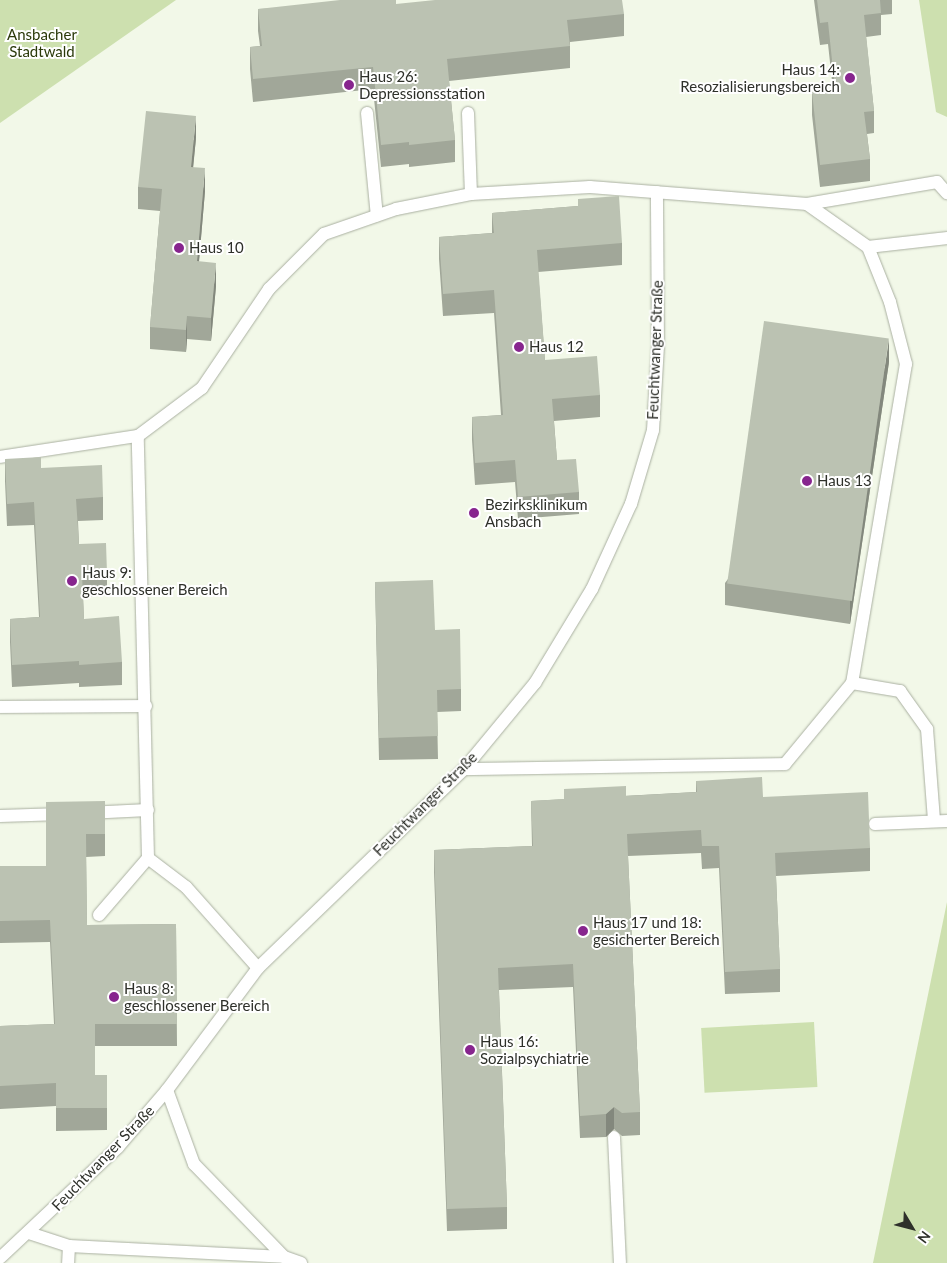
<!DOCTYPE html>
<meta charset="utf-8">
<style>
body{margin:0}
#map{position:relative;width:947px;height:1263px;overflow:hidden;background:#f2f8e8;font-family:Lato,sans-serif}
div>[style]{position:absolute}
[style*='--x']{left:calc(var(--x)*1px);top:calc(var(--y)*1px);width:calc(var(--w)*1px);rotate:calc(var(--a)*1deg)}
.green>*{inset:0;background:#cde0af;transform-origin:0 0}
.roads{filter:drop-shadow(0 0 1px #aab0a1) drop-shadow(0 0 1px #aab0a1)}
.lane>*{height:12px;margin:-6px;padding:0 6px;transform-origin:6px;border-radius:6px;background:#fff}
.wall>*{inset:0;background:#a1a799}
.shaded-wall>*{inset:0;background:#83887d}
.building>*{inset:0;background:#bbc2b2;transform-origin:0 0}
.dots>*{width:14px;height:14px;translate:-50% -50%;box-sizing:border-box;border:2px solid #fff;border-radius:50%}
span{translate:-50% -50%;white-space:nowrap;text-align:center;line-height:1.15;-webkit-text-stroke:4px #fff;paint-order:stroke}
.park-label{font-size:15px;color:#2b3a0a}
.poi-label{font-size:15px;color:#2e302a}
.right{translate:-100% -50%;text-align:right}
.left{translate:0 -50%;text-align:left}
.street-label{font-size:15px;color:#2e302a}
.north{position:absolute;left:887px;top:1203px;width:50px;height:50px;-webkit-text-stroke:4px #fff;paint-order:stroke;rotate:127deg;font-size:14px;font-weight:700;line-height:20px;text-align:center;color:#2e302a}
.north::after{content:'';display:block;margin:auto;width:18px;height:22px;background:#2e302a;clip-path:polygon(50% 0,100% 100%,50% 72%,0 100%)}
</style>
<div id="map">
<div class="green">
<i style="clip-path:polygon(0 0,176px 0,0 123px)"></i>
<i style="clip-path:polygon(919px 0,947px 0,947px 117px,936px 112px)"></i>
<i style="clip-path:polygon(947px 902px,947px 1263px,873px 1263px)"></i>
<i style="left:814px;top:1022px;width:65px;height:113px;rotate:87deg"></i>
</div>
<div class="roads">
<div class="lane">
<i style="--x:367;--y:113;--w:103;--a:84.5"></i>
<i style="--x:468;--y:113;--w:81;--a:87.9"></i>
<i style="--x:807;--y:204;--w:132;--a:-9.6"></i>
<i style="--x:937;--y:182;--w:15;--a:48"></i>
<i style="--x:868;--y:247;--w:80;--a:-6.5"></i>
<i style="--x:0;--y:457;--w:140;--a:-8.7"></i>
<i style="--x:852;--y:683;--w:49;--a:9.5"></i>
<i style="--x:900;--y:691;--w:47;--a:54.6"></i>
<i style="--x:927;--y:729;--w:92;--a:85.6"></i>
<i style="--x:0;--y:707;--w:146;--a:-0.4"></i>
<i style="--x:87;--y:813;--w:61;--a:-2.8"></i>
<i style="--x:0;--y:816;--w:62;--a:-1.8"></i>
<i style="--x:875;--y:824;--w:72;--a:-2.4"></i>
<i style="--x:99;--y:915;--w:75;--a:-49.3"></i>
<i style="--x:258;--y:968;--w:108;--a:-131.6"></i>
<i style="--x:186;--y:887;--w:48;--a:-142.7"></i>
<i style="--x:148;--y:858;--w:422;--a:-91.4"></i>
<i style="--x:138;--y:436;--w:80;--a:-36.9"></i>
<i style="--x:202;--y:388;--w:120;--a:-55.9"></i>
<i style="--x:269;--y:289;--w:78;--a:-45"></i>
<i style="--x:324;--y:234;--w:76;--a:-19.1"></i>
<i style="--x:396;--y:209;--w:76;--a:-11.3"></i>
<i style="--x:471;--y:194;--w:119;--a:-3.4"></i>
<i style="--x:590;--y:187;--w:218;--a:4.5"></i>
<i style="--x:807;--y:204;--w:75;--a:35.2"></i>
<i style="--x:868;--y:247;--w:59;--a:68.2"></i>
<i style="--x:890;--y:302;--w:64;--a:75.5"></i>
<i style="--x:906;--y:364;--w:324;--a:99.6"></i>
<i style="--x:852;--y:683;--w:105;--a:129.6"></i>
<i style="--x:785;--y:764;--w:321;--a:179.1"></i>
<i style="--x:167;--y:1090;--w:79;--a:70"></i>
<i style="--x:194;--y:1164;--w:129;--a:45.9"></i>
<i style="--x:284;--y:1257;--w:18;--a:19"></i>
<i style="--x:614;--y:1137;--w:126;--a:87.3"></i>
<i style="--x:29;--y:1233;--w:42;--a:18"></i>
<i style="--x:69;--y:1246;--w:17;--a:93"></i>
<i style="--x:69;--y:1246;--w:215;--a:2.9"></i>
<i style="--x:0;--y:1258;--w:162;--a:-43.2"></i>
<i style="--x:118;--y:1147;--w:75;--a:-49.3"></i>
<i style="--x:167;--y:1090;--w:152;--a:-53.3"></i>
<i style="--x:258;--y:968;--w:286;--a:-44"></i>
<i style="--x:464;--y:769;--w:112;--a:-50.5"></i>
<i style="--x:535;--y:683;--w:110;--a:-58.8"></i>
<i style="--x:592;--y:589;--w:94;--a:-65.4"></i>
<i style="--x:631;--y:504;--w:77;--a:-73.4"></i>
<i style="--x:653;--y:430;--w:83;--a:-86.6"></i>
<i style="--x:658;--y:347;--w:155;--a:-90.4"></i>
</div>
</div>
<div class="wall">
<i style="clip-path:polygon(814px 0,892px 0,892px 14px,881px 15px,881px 35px,866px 37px,874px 111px,874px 133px,867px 134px,870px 159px,870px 181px,820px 187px,812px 115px,812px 92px,833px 90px,828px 44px,820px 45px)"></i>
<i style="clip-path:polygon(396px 4px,624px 14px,624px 36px,570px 42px,570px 68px,449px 81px,455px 140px,455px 162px,409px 167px,409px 164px,381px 167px,373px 89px,253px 102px,250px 69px,250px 47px,260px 46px,258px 31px,258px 9px)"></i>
<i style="clip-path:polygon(196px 138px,193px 167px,205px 191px,199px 262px,216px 286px,211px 341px,187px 339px,186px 352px,150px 349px,150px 327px,160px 211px,138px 209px,138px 187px)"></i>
<i style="clip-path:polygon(578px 199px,622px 243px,622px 265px,538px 272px,545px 360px,600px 395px,600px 417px,554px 421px,557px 460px,579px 492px,579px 514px,518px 519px,515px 482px,475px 485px,472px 440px,472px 417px,501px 415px,494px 313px,443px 316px,439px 259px,439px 237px,492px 233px,492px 213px,578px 206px)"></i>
<i style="clip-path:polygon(889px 362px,850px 624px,725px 605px,725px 583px)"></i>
<i style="clip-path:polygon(5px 459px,41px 468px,103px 497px,103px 520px,78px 521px,79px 544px,107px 573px,107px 595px,83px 597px,84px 619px,122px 662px,122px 685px,79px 687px,79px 683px,12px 687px,10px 642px,10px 619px,39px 617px,34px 525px,7px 526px,5px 481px)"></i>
<i style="clip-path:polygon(375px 582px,461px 689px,461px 711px,437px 712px,438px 759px,379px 760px)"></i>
<i style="clip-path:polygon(696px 781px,763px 797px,870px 848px,870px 871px,776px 876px,780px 969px,780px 992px,725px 994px,719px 868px,702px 869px,701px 853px,628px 856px,640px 1112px,640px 1135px,622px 1136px,614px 1129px,606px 1137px,580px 1138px,573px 987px,499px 990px,507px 1207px,507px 1229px,447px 1231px,434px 872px,434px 850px,532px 846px,531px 801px,696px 792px)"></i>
<i style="clip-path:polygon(105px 801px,105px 856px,86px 857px,87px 925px,176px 924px,177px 1046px,95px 1046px,95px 1075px,107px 1075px,107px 1130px,56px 1131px,56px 1106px,0 1109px,0 1026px,54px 1024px,50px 942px,0 943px,0 866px,46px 866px)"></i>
</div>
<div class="shaded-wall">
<i style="clip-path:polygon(196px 116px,196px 138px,191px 189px,191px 167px)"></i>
<i style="clip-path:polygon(205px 168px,205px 191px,197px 284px,197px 261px)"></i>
<i style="clip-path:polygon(216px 263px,216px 286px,211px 341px,211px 318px)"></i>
<i style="clip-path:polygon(187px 316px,187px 339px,186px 352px,186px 330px)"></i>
<i style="clip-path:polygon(889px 339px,889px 362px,850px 624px,850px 601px)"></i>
<i style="clip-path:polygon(614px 1107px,614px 1129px,606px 1137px,606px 1114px)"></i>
</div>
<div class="building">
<i style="clip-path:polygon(340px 0,396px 0,396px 4px,435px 0,622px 0,624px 14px,567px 20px,570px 46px,447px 59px,455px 140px,409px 145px,409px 142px,381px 145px,373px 67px,253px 79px,250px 47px,262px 46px,258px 9px)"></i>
<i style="clip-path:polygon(817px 0,880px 0,881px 13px,864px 15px,874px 111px,864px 112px,870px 159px,820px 165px,812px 92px,835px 89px,828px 22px,820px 23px)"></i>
<i style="clip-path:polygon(146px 111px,196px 116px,191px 167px,205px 168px,197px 261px,216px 263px,211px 318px,187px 316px,186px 330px,150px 327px,162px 189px,138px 187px)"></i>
<i style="clip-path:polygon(619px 196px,622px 243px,537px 250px,545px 360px,597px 356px,600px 395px,552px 399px,557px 460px,576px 459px,579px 492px,518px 497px,515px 460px,475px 463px,472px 417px,503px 415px,494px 290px,443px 294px,439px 237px,494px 233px,492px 213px,578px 206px,578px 199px)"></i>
<i style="left:764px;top:321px;width:126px;height:265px;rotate:8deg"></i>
<i style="clip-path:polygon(41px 457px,41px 468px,102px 465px,103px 497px,76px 499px,79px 544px,106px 543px,107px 573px,82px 574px,84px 619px,119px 616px,122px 662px,79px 665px,79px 661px,12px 665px,10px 619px,40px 617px,34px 502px,7px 504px,5px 459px)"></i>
<i style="clip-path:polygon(433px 580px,435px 630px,460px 629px,461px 689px,437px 690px,438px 736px,379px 738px,375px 582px)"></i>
<i style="clip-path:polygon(762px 777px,763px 797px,868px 792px,870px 848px,775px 853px,780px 969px,725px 972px,719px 846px,702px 846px,701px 830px,627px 834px,640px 1112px,622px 1113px,614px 1107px,606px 1114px,580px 1116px,573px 964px,498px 968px,507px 1207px,447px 1209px,434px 850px,533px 846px,531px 801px,564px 799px,564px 789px,626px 786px,626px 796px,697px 792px,696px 781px)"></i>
<i style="clip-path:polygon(105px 801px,105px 834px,86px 834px,87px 925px,176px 924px,177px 1024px,95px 1024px,95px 1075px,107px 1075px,107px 1108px,56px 1108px,56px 1083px,0 1086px,0 1026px,55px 1024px,50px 920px,0 921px,0 866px,46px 866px,46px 802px)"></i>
</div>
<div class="dots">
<i style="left:850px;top:78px;background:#87258e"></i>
<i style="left:349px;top:85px;background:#87258e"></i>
<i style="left:179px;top:248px;background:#87258e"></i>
<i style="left:519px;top:347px;background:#87258e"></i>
<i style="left:807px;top:481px;background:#87258e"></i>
<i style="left:474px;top:513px;background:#87258e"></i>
<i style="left:72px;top:581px;background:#87258e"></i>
<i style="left:583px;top:931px;background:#87258e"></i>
<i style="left:114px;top:997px;background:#87258e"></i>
<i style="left:470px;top:1050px;background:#87258e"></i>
</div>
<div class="park-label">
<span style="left:42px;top:43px">Ansbacher<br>Stadtwald</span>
</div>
<div class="poi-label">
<span class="right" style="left:840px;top:78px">Haus 14:<br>Resozialisierungsbereich</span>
<span class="left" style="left:359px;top:85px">Haus 26:<br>Depressionsstation</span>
<span class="left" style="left:189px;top:248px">Haus 10</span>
<span class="left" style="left:529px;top:347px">Haus 12</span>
<span class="left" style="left:817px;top:481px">Haus 13</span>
<span class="left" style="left:485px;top:513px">Bezirksklinikum<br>Ansbach</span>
<span class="left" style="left:82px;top:581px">Haus 9:<br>geschlossener Bereich</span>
<span class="left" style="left:593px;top:931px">Haus 17 und 18:<br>gesicherter Bereich</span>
<span class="left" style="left:124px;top:997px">Haus 8:<br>geschlossener Bereich</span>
<span class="left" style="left:480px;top:1050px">Haus 16:<br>Sozialpsychiatrie</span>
</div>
<div class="street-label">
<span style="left:655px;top:350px;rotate:-88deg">Feuchtwanger Straße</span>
<span style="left:425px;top:804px;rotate:-45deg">Feuchtwanger Straße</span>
<span style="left:103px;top:1158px;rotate:-46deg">Feuchtwanger Straße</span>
</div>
<div class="north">N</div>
</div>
